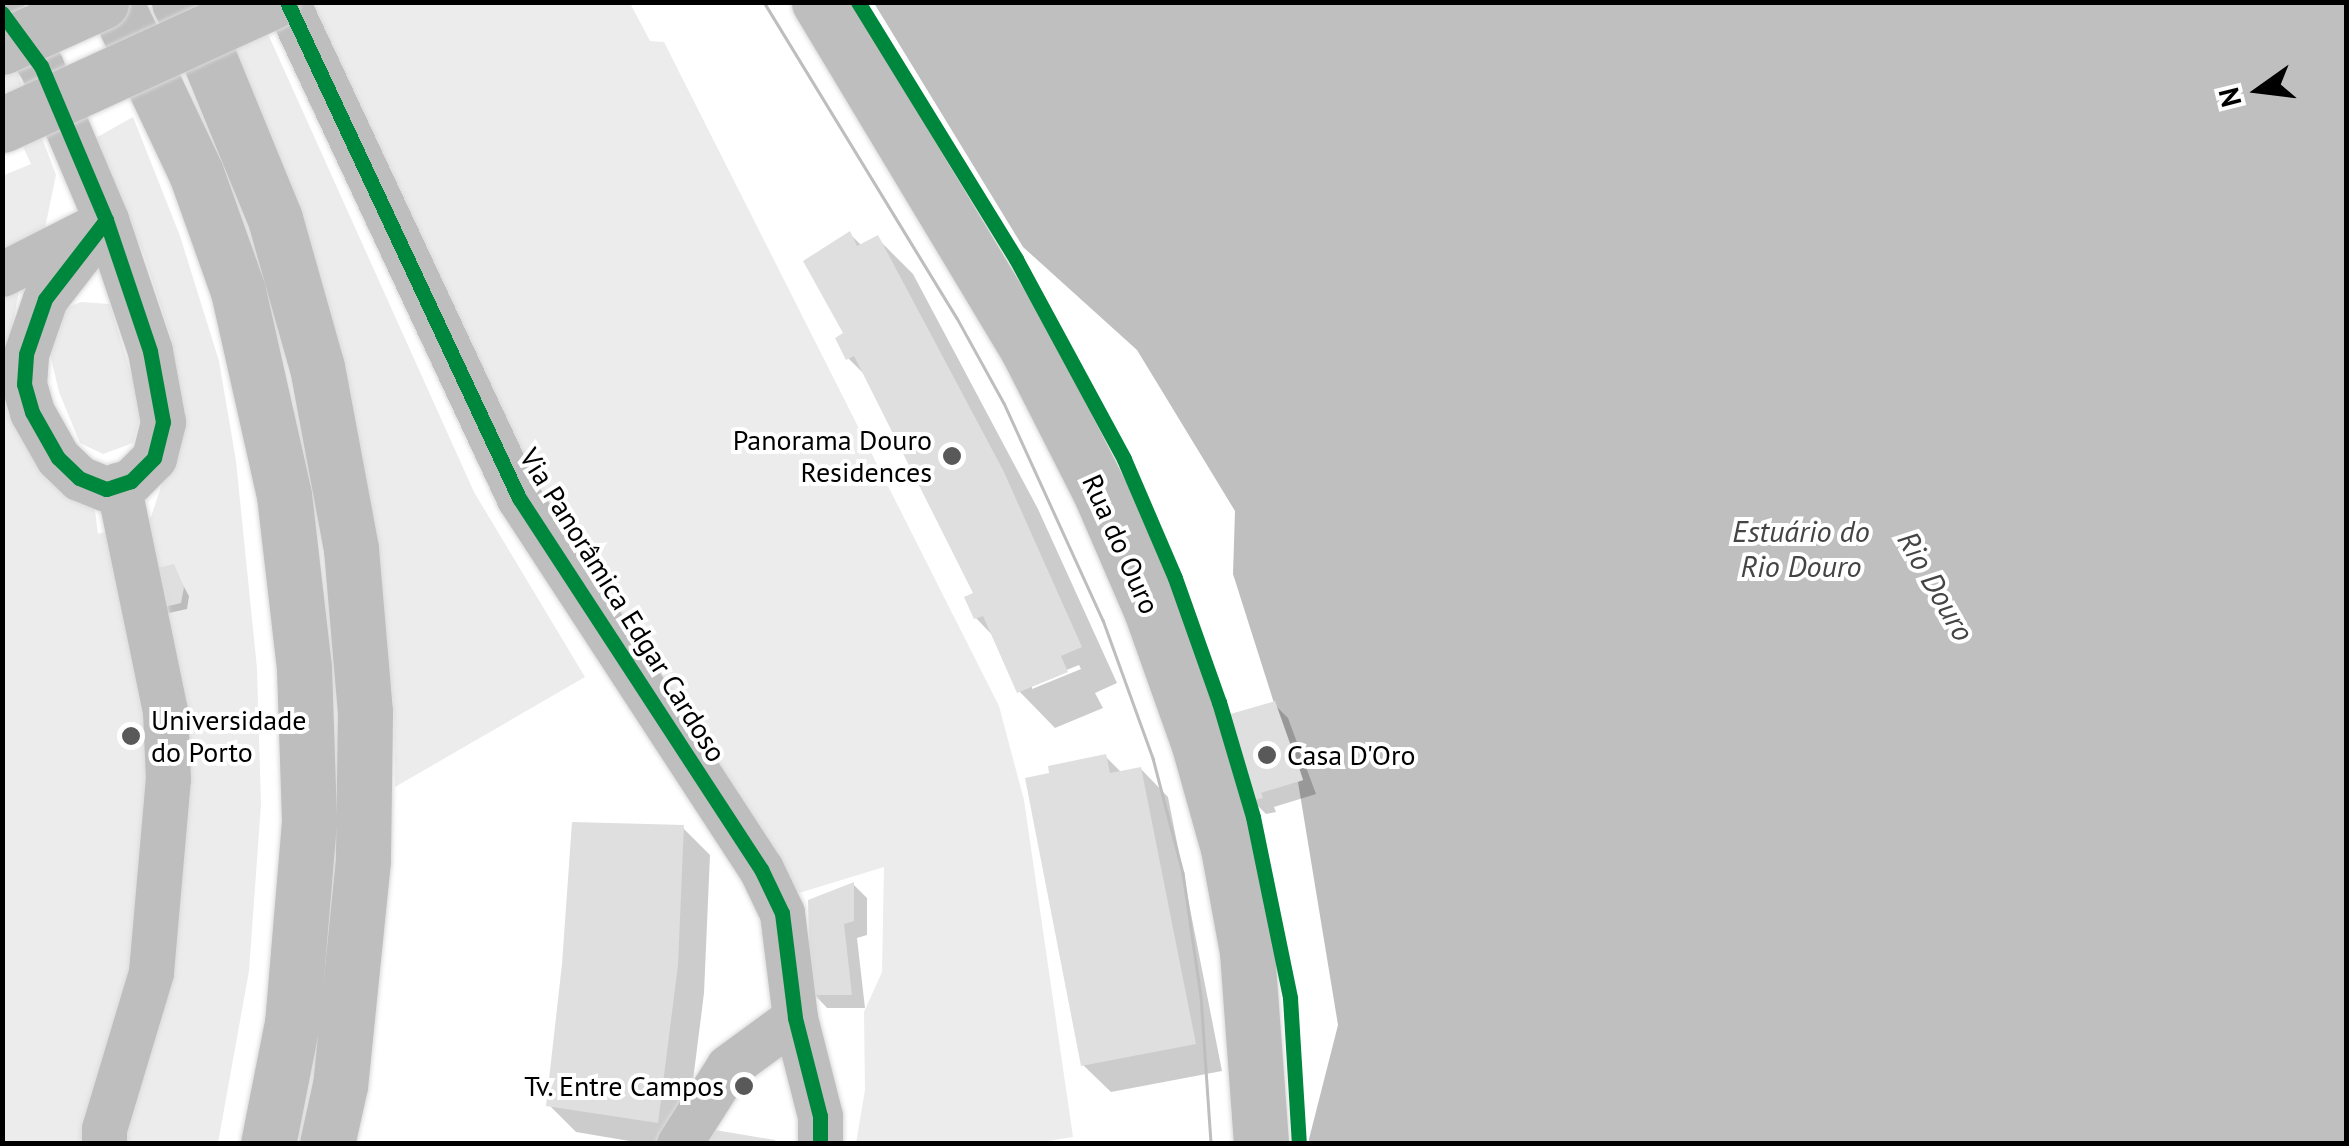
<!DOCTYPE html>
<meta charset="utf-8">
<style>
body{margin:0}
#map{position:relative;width:2349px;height:1146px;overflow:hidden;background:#fff;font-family:"PT Sans",sans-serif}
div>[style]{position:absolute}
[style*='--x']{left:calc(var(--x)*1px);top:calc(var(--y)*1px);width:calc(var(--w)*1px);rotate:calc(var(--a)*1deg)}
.green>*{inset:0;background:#ececec}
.water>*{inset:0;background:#bfbfbf}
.shadow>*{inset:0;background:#0003}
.building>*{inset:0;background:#dfdfdf}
.roads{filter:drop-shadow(0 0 2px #dbdbdb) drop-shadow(0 0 2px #dbdbdb)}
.minor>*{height:45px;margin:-22.5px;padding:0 22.5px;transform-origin:22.5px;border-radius:22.5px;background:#bebebe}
.major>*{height:55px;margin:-27.5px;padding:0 27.5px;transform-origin:27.5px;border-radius:27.5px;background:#bebebe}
.highway>*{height:55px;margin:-27.5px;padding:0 27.5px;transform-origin:27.5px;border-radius:27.5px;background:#bebebe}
.tram>*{height:2.5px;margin:-1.25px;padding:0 1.25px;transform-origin:1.25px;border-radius:1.25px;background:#bebebe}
.bridges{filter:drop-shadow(0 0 2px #dbdbdb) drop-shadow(0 0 2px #dbdbdb)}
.highway-bridge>*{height:55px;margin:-27.5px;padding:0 27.5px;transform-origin:27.5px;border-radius:27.5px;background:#bebebe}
.cycleway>*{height:15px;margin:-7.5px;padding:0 7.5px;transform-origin:7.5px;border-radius:7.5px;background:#00873e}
.dots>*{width:28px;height:28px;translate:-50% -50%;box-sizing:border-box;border:5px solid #fff;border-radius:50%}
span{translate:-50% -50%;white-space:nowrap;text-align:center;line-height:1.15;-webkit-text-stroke:8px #fff;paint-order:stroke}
.poi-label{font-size:28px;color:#000}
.right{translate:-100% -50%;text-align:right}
.left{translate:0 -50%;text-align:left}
.street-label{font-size:28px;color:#000}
.water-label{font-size:30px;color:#444;font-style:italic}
.frame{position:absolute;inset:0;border:5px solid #000;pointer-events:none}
.north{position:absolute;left:2209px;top:40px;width:100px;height:100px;-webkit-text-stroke:8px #fff;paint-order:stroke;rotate:256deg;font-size:28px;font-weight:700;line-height:40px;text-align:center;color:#000}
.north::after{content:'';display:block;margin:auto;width:35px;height:45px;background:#000;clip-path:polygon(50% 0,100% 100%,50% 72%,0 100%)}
</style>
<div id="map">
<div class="green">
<i style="clip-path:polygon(193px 3px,254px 3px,474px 492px,585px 677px,395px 787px,394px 713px,374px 532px)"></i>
<i style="clip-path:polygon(313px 3px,630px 3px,650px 41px,664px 42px,999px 706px,1024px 800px,1073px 1137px,1029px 1144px,856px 1143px,865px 1090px,864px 1012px,882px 972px,884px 867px,799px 893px,646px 660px,499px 417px)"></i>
<i style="clip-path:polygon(2px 47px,17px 72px,56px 175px,44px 233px,20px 286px,8px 350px,94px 503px,98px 534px,151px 517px,185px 414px,170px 335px,144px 255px,92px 140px,133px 117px,180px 236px,219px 361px,236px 461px,257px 668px,261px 804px,249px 971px,218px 1143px,3px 1143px,2px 176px,31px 164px,3px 104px)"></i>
<i style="clip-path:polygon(81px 302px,110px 304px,142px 411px,133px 443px,103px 454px,80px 443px,59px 392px,47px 341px,58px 311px)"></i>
</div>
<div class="water">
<i style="clip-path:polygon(874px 3px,2346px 3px,2346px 1143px,1308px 1143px,1338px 1025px,1298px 782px,1303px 780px,1293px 747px,1288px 747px,1233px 574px,1235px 511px,1137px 350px,1023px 247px)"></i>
</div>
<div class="shadow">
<i style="clip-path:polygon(evenodd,850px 234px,862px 246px,877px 238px,913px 274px,1038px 509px,1117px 683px,1095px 693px,1103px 708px,1055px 728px,1019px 691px,995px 638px,976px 618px,976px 594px,870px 380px,848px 358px,850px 234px,1079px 665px,1081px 669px,1032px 689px,1032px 684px,1079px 665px)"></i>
<i style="clip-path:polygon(173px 567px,189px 596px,187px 609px,169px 613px,163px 607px)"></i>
<i style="clip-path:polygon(1274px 704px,1288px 718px,1316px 794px,1274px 807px,1276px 812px,1266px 814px,1252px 800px)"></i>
<i style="clip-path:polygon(1106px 757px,1122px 773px,1141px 769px,1168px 797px,1222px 1071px,1111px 1092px,1083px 1065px)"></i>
<i style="clip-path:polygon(683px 828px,710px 855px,704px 993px,685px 1144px,647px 1144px,576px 1132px,549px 1105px)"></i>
<i style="clip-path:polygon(853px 884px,867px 898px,867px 935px,857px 938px,865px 1008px,827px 1008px,813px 993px)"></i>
</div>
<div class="building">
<i style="clip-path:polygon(850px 231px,857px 246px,878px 235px,1003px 470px,1082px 647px,1061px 656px,1068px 672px,1017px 693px,983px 616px,974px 619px,964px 597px,973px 593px,854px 356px,846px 360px,835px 338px,843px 333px,803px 261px)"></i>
<i style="clip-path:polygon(174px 564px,184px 587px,181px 603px,160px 608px,145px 571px)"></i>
<i style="clip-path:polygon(1275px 701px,1303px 780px,1261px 793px,1263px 798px,1249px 801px,1227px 715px)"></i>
<i style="clip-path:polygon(1106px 754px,1110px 773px,1141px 767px,1196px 1044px,1081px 1066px,1025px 778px,1049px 773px,1048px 766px)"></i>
<i style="clip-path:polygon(572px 822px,684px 825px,678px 965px,658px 1123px,546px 1106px,562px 964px)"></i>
<i style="clip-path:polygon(854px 882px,854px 921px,844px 924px,852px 995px,810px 995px,808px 900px)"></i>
<i style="clip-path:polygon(709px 1129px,775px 1140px,776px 1144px,699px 1144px)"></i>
</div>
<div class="roads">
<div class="minor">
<i style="--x:287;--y:2;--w:548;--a:64.93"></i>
<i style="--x:519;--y:498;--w:443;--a:56.9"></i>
<i style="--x:761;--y:869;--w:49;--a:64.5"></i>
<i style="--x:782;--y:913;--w:106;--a:82.9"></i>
<i style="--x:795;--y:1018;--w:101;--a:75.7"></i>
<i style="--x:820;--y:1116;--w:28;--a:90"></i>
<i style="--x:2;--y:13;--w:66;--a:53.7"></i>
<i style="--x:41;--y:66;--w:167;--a:67.1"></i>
<i style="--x:106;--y:220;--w:138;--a:71.4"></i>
<i style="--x:150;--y:351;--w:72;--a:79.6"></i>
<i style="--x:163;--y:422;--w:37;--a:104"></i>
<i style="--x:154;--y:458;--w:33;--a:135"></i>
<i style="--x:131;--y:481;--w:26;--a:162"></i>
<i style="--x:106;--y:489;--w:29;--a:-158"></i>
<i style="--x:79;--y:478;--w:29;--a:-136"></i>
<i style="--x:58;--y:458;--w:53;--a:-119.5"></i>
<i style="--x:32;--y:412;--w:29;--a:-106"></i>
<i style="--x:24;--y:384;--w:30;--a:-86"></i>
<i style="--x:26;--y:354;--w:58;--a:-70.9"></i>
<i style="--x:45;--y:299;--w:100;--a:-52.3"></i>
<i style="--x:2;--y:274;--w:100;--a:-26.8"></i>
<i style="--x:104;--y:1144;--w:15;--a:-90"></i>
<i style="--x:104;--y:1129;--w:164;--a:-73.3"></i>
<i style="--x:151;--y:972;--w:194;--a:-85"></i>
<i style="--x:168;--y:779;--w:68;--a:-92.5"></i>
<i style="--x:165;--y:711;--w:231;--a:-101.7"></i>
<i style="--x:679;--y:1144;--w:91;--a:-57.5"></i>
<i style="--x:728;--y:1067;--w:83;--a:-36.2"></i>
</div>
<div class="major">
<i style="--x:819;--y:2;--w:406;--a:59"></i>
<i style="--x:1028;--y:350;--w:161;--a:63.1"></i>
<i style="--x:1101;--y:494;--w:126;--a:66.7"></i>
<i style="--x:1151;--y:610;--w:143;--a:70.4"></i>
<i style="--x:1199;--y:745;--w:107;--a:74.3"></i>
<i style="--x:1228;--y:848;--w:106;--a:79.6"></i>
<i style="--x:1247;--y:952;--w:193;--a:85.8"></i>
</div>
<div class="highway">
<i style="--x:115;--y:2;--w:189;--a:64.7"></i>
<i style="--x:196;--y:173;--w:125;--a:70.4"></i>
<i style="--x:238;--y:291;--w:209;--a:77.3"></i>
<i style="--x:284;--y:495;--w:174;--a:83.4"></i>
<i style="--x:304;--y:668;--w:154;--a:88.1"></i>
<i style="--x:309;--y:822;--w:202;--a:94.8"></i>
<i style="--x:292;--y:1023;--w:123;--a:101.2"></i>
<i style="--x:179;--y:2;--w:58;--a:61.2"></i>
<i style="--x:207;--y:53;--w:179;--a:67.7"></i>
<i style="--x:275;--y:219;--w:154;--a:74.2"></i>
<i style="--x:317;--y:367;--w:185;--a:79.4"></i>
<i style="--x:351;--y:549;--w:164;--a:85.1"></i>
<i style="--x:365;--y:712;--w:148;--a:90.8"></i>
<i style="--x:363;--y:860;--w:226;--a:95.8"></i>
<i style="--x:340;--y:1085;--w:60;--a:102.4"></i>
</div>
</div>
<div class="tram">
<i style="--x:764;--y:2;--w:370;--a:58.6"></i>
<i style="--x:957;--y:318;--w:97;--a:61.1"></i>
<i style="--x:1004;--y:403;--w:239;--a:65.5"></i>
<i style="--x:1103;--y:620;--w:147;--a:70.1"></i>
<i style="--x:1153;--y:758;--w:119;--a:75.4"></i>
<i style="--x:1183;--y:873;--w:124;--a:81.7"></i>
<i style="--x:1201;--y:996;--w:148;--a:86.1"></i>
</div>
<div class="bridges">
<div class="highway-bridge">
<i style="--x:2;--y:47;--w:109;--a:-24.4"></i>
<i style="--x:2;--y:125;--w:296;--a:-24.6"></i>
</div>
</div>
<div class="cycleway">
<i style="--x:287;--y:2;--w:548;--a:64.93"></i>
<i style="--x:519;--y:498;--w:443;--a:56.9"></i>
<i style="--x:761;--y:869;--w:49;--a:64.5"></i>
<i style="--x:782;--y:913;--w:106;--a:82.9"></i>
<i style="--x:795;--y:1018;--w:101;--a:75.7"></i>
<i style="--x:820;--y:1116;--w:28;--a:90"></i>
<i style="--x:858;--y:2;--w:302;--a:58.4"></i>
<i style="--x:1016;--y:259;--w:227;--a:61.6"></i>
<i style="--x:1124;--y:459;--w:129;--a:66.8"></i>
<i style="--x:1175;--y:578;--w:132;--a:70.5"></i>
<i style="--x:1219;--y:702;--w:120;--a:73.5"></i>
<i style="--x:1253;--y:817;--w:185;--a:78.4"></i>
<i style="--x:1290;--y:998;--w:146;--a:86.5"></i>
<i style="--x:2;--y:13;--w:66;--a:53.7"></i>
<i style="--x:41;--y:66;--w:167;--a:67.1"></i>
<i style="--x:106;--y:220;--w:138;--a:71.4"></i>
<i style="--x:150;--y:351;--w:72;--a:79.6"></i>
<i style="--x:163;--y:422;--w:37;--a:104"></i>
<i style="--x:154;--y:458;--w:33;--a:135"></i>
<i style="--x:131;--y:481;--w:26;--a:162"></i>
<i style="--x:106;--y:489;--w:29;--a:-158"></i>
<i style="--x:79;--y:478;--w:29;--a:-136"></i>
<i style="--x:58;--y:458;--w:53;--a:-119.5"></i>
<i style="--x:32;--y:412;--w:29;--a:-106"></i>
<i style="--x:24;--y:384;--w:30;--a:-86"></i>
<i style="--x:26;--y:354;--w:58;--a:-70.9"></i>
<i style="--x:45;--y:299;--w:100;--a:-52.3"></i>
</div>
<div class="dots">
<i style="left:952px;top:456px;background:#595959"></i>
<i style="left:131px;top:736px;background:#595959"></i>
<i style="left:1267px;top:755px;background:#595959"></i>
<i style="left:744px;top:1086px;background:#595959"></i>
</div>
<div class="poi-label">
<span class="right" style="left:932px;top:456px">Panorama Douro<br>Residences</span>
<span class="left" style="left:151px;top:736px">Universidade<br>do Porto</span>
<span class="left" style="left:1287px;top:755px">Casa D'Oro</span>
<span class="right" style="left:724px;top:1086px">Tv. Entre Campos</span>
</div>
<div class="street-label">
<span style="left:1121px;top:544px;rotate:66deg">Rua do Ouro</span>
<span style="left:623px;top:605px;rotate:58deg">Via Panorâmica Edgar Cardoso</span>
</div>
<div class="water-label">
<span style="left:1801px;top:548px">Estuário do<br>Rio Douro</span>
<span style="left:1936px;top:586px;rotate:60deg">Rio Douro</span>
</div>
<div class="frame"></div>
<div class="north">N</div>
</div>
